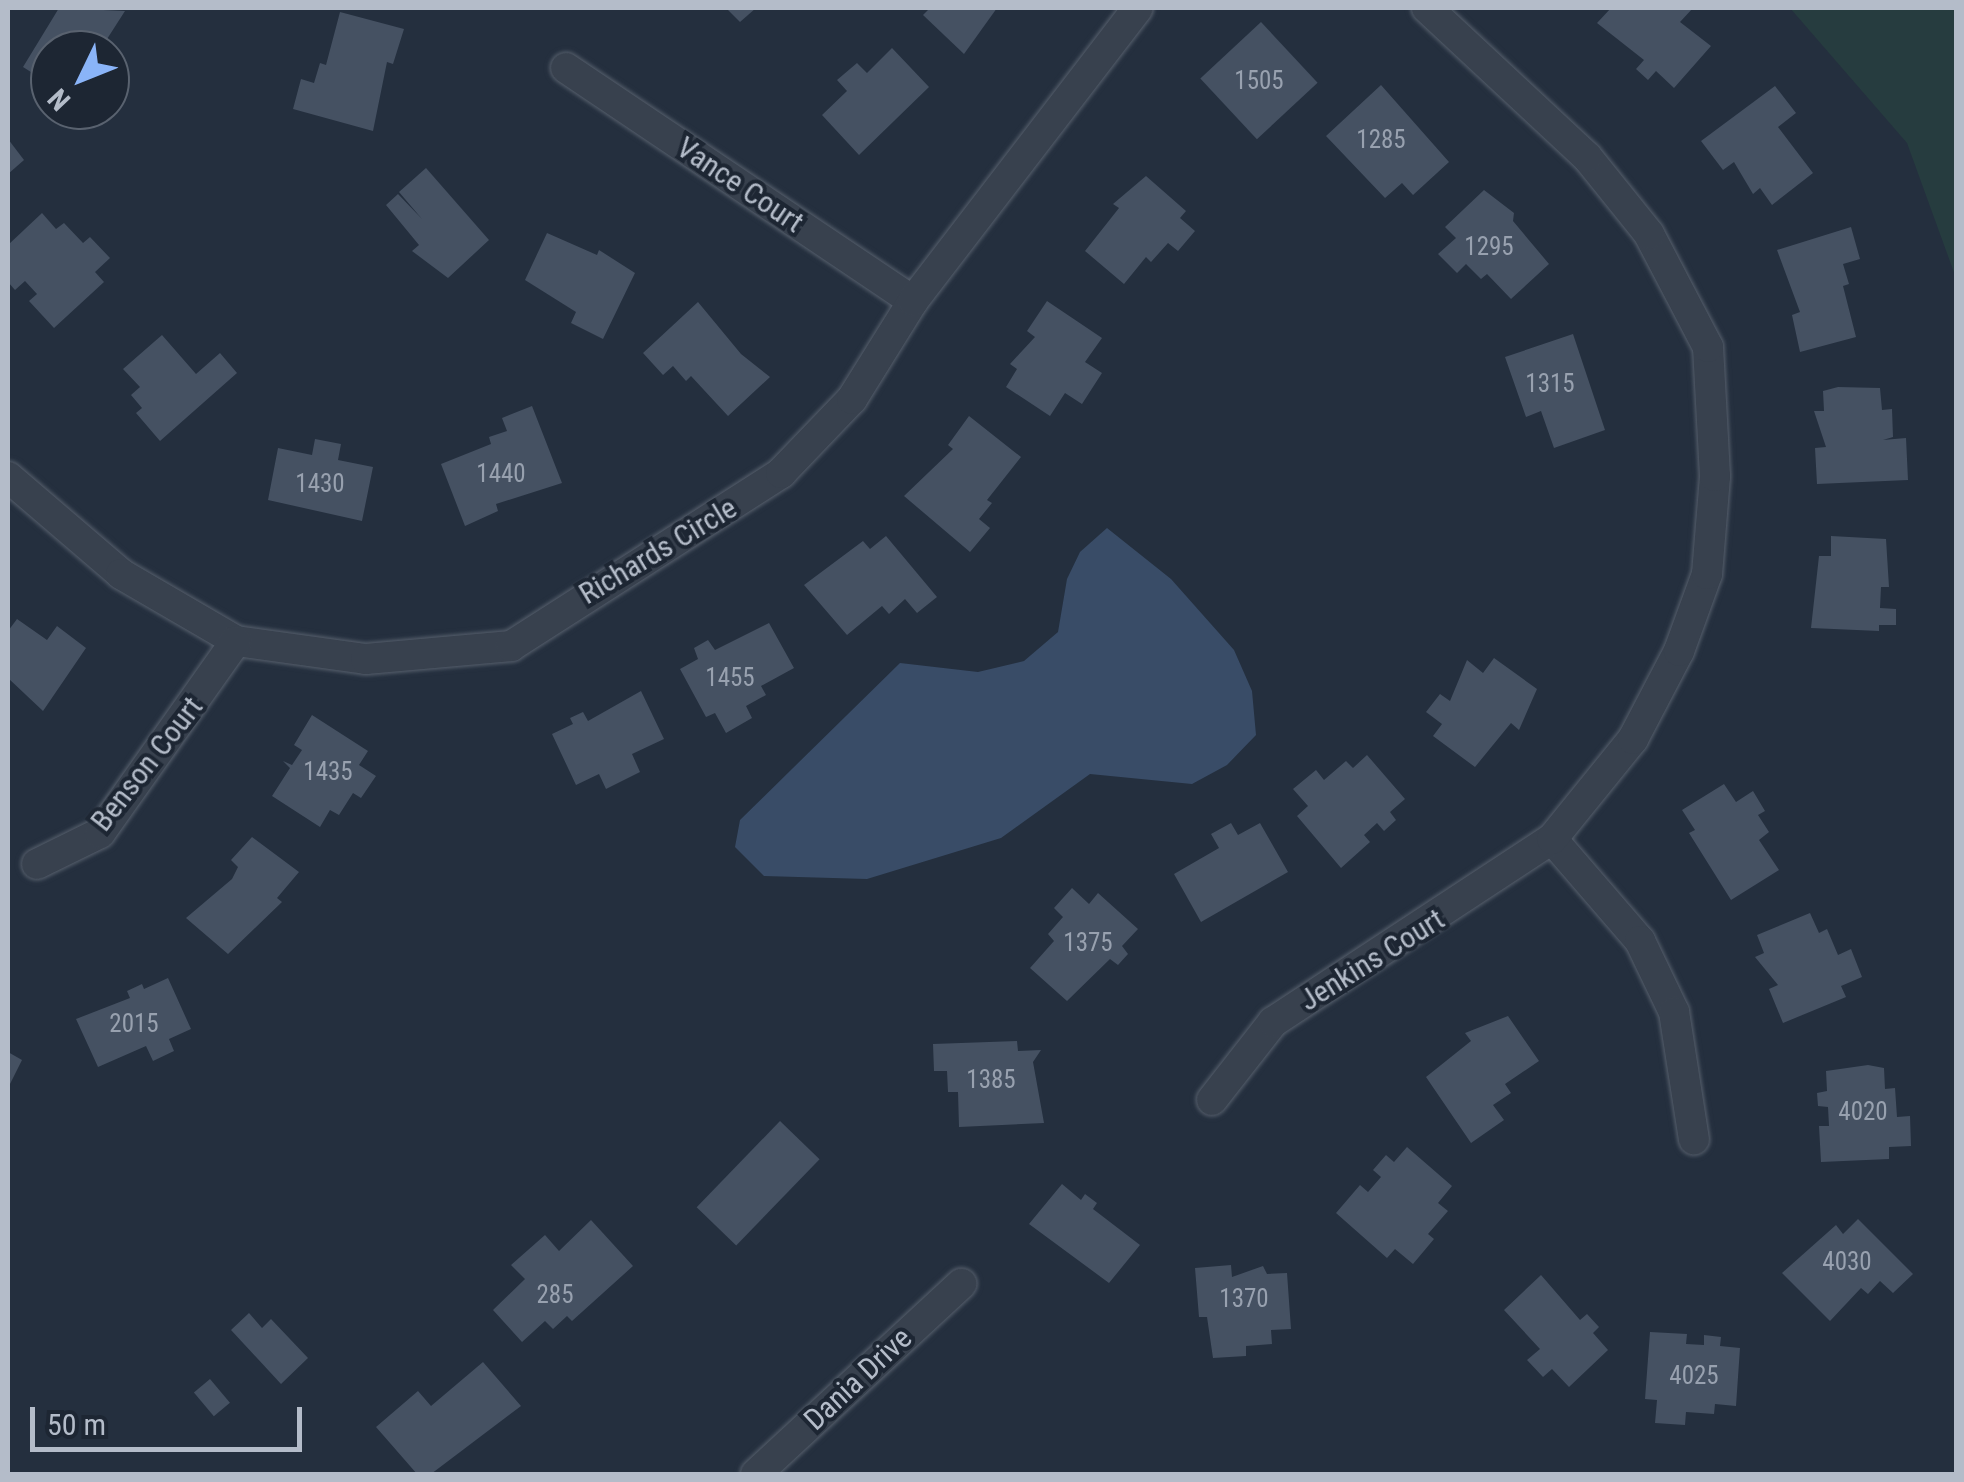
<!DOCTYPE html>
<style>
body{margin:0}
#map{position:relative;width:1964px;height:1482px;overflow:hidden;background:#242f3e;font-family:"Roboto Condensed",sans-serif}
div>[style]{position:absolute}
[style*='--x']{left:calc(var(--x)*1px);top:calc(var(--y)*1px);width:calc(var(--w)*1px);rotate:calc(var(--a)*1deg)}
.green>*{inset:0;background:#263c3f}
.water>*{inset:0;background:#394c67}
.building>*{inset:0;background:#455162;transform-origin:0 0}
.roads{filter:drop-shadow(0 0 2px #565f6c) drop-shadow(0 0 2px #565f6c)}
.street>*{height:30px;margin:-15px;padding:0 15px;transform-origin:15px;border-radius:15px;background:#38414e}
span{translate:-50% -50%;white-space:nowrap;text-align:center;line-height:1.15;-webkit-text-stroke:8px #1d2633;paint-order:stroke}
.number-label{font-size:25px;color:#98a1af}
.number-label span{-webkit-text-stroke-width:0}
.street-label{font-size:30px;color:#b4bcc9}
.frame{position:absolute;inset:0;border:10px solid #b4bcc9;pointer-events:none}
.north{position:absolute;left:30px;top:30px;width:100px;height:100px;box-sizing:border-box;background:#1d2633;border:2px solid #59626f;border-radius:50%;rotate:227deg;font-size:28px;font-weight:700;line-height:40px;text-align:center;color:#b4bcc9}
.north::after{content:'';display:block;margin:auto;width:35px;height:45px;background:#8ab4f8;clip-path:polygon(50% 0,100% 100%,50% 72%,0 100%)}
.scale{position:absolute;left:30px;top:1407px;width:272px;height:45px;box-sizing:border-box;border:5px solid #b4bcc9;border-top:0;padding-left:12px;font-size:30px;line-height:35px;white-space:nowrap;color:#b4bcc9;-webkit-text-stroke:8px #1d2633;paint-order:stroke}
</style>
<div id="map">
<div class="green">
<i style="clip-path:polygon(1790px 8px,1956px 8px,1956px 278px,1907px 143px)"></i>
</div>
<div class="water">
<i style="clip-path:polygon(1107px 528px,1171px 579px,1234px 650px,1252px 691px,1256px 735px,1227px 765px,1192px 784px,1090px 774px,1001px 838px,867px 879px,764px 876px,735px 847px,740px 820px,900px 663px,978px 672px,1024px 661px,1058px 632px,1067px 579px,1080px 552px)"></i>
</div>
<div class="building">
<i style="clip-path:polygon(59px 8px,125px 11px,100px 50px,50px 50px,50px 84px,23px 67px)"></i>
<i style="clip-path:polygon(726px 8px,756px 8px,740px 22px)"></i>
<i style="clip-path:polygon(930px 8px,997px 8px,964px 54px,923px 15px)"></i>
<i style="clip-path:polygon(1611px 8px,1693px 8px,1680px 22px,1711px 46px,1674px 88px,1656px 71px,1648px 80px,1636px 69px,1644px 60px,1597px 23px)"></i>
<i style="clip-path:polygon(340px 12px,404px 29px,393px 64px,387px 62px,373px 131px,293px 109px,301px 79px,314px 83px,320px 63px,326px 65px)"></i>
<i style="left:1261px;top:22px;width:83px;height:83px;rotate:47deg"></i>
<i style="clip-path:polygon(892px 48px,929px 87px,859px 155px,822px 115px,847px 91px,837px 80px,857px 63px,867px 73px)"></i>
<i style="clip-path:polygon(1381px 85px,1449px 162px,1413px 195px,1402px 183px,1385px 198px,1326px 136px)"></i>
<i style="clip-path:polygon(1775px 86px,1796px 113px,1778px 127px,1813px 173px,1772px 205px,1760px 188px,1753px 194px,1734px 162px,1723px 170px,1701px 141px)"></i>
<i style="clip-path:polygon(8px 139px,24px 160px,8px 174px)"></i>
<i style="clip-path:polygon(426px 168px,489px 240px,448px 278px,412px 251px,419px 245px,386px 205px,398px 194px,422px 219px,399px 192px)"></i>
<i style="clip-path:polygon(1146px 176px,1186px 211px,1180px 218px,1195px 231px,1178px 251px,1168px 243px,1151px 262px,1146px 257px,1124px 284px,1085px 251px,1119px 208px,1113px 204px)"></i>
<i style="clip-path:polygon(1484px 190px,1514px 213px,1513px 221px,1549px 264px,1511px 299px,1487px 274px,1481px 279px,1466px 264px,1457px 273px,1438px 254px,1456px 238px,1445px 227px)"></i>
<i style="clip-path:polygon(42px 213px,56px 229px,64px 223px,83px 243px,90px 237px,110px 258px,95px 272px,104px 282px,54px 328px,29px 301px,37px 294px,25px 281px,15px 290px,8px 282px,8px 245px)"></i>
<i style="clip-path:polygon(1851px 227px,1860px 259px,1843px 264px,1849px 284px,1843px 286px,1856px 337px,1800px 352px,1792px 315px,1800px 312px,1777px 250px)"></i>
<i style="clip-path:polygon(547px 233px,597px 255px,599px 250px,635px 273px,603px 339px,571px 323px,576px 312px,525px 280px)"></i>
<i style="clip-path:polygon(1047px 301px,1102px 338px,1085px 362px,1102px 373px,1082px 404px,1065px 393px,1050px 416px,1006px 387px,1017px 369px,1010px 364px,1035px 337px,1027px 331px)"></i>
<i style="clip-path:polygon(698px 302px,741px 354px,770px 377px,728px 416px,691px 376px,686px 381px,673px 366px,663px 375px,643px 353px)"></i>
<i style="clip-path:polygon(1573px 334px,1605px 430px,1554px 448px,1541px 411px,1526px 417px,1505px 357px)"></i>
<i style="clip-path:polygon(162px 335px,196px 374px,220px 353px,237px 373px,160px 441px,136px 413px,142px 408px,131px 395px,140px 387px,123px 369px)"></i>
<i style="clip-path:polygon(1838px 387px,1880px 388px,1882px 410px,1892px 409px,1893px 437px,1883px 440px,1906px 438px,1908px 480px,1817px 484px,1815px 448px,1826px 447px,1814px 411px,1824px 411px,1823px 391px)"></i>
<i style="clip-path:polygon(532px 406px,562px 483px,496px 504px,498px 511px,465px 526px,441px 464px,491px 444px,489px 437px,507px 431px,502px 418px)"></i>
<i style="clip-path:polygon(969px 416px,1021px 457px,987px 500px,992px 503px,979px 519px,990px 528px,970px 552px,904px 496px,953px 449px,948px 445px)"></i>
<i style="clip-path:polygon(315px 439px,341px 444px,338px 460px,373px 467px,362px 521px,268px 500px,278px 448px,312px 455px)"></i>
<i style="clip-path:polygon(886px 536px,937px 597px,917px 613px,905px 599px,889px 614px,882px 606px,847px 635px,804px 585px,863px 541px,870px 549px)"></i>
<i style="clip-path:polygon(1831px 536px,1886px 539px,1889px 587px,1881px 587px,1880px 608px,1896px 609px,1896px 625px,1879px 625px,1879px 631px,1811px 628px,1819px 556px,1831px 556px)"></i>
<i style="clip-path:polygon(17px 619px,47px 640px,57px 626px,86px 648px,43px 711px,8px 678px,8px 631px)"></i>
<i style="clip-path:polygon(769px 623px,794px 668px,761px 686px,766px 695px,746px 706px,752px 718px,726px 733px,715px 713px,706px 717px,680px 669px,698px 659px,694px 648px,708px 640px,715px 650px)"></i>
<i style="clip-path:polygon(1494px 658px,1537px 689px,1519px 730px,1511px 723px,1475px 767px,1433px 736px,1442px 724px,1426px 712px,1440px 694px,1450px 701px,1467px 660px,1483px 673px)"></i>
<i style="clip-path:polygon(641px 691px,664px 739px,632px 754px,640px 772px,606px 789px,599px 774px,576px 785px,552px 734px,573px 724px,570px 718px,583px 712px,588px 721px)"></i>
<i style="clip-path:polygon(312px 715px,368px 751px,359px 765px,376px 776px,361px 798px,353px 793px,339px 815px,330px 810px,320px 827px,272px 796px,290px 768px,283px 761px,292px 765px,302px 750px,294px 745px)"></i>
<i style="clip-path:polygon(1367px 755px,1405px 799px,1390px 812px,1396px 820px,1384px 831px,1377px 823px,1364px 835px,1370px 842px,1341px 868px,1297px 816px,1308px 806px,1293px 789px,1316px 770px,1324px 780px,1346px 761px,1353px 768px)"></i>
<i style="clip-path:polygon(1724px 784px,1736px 802px,1753px 791px,1765px 811px,1758px 815px,1769px 832px,1759px 840px,1779px 870px,1731px 900px,1689px 833px,1695px 830px,1682px 810px)"></i>
<i style="clip-path:polygon(1231px 823px,1238px 835px,1260px 823px,1288px 872px,1201px 922px,1174px 874px,1219px 848px,1211px 834px)"></i>
<i style="clip-path:polygon(252px 837px,299px 872px,277px 898px,282px 902px,228px 954px,186px 918px,232px 879px,238px 867px,231px 860px)"></i>
<i style="clip-path:polygon(1072px 888px,1089px 904px,1098px 893px,1138px 929px,1122px 946px,1128px 954px,1118px 965px,1110px 959px,1067px 1001px,1030px 968px,1054px 941px,1048px 934px,1063px 917px,1054px 908px)"></i>
<i style="clip-path:polygon(1810px 913px,1819px 933px,1827px 929px,1838px 955px,1851px 949px,1862px 977px,1841px 986px,1846px 997px,1783px 1023px,1769px 989px,1778px 985px,1755px 957px,1764px 953px,1757px 935px)"></i>
<i style="clip-path:polygon(168px 978px,191px 1029px,169px 1039px,174px 1051px,153px 1061px,146px 1046px,98px 1067px,76px 1019px,130px 998px,127px 991px,142px 984px,144px 989px)"></i>
<i style="clip-path:polygon(1508px 1016px,1539px 1061px,1505px 1084px,1511px 1093px,1493px 1105px,1504px 1120px,1471px 1143px,1426px 1077px,1471px 1041px,1465px 1033px)"></i>
<i style="clip-path:polygon(1017px 1041px,1018px 1051px,1041px 1050px,1033px 1062px,1044px 1123px,959px 1127px,958px 1092px,948px 1092px,947px 1071px,934px 1071px,933px 1044px)"></i>
<i style="clip-path:polygon(8px 1052px,22px 1060px,8px 1088px)"></i>
<i style="clip-path:polygon(1868px 1065px,1884px 1068px,1885px 1089px,1895px 1088px,1897px 1117px,1910px 1116px,1911px 1146px,1889px 1147px,1889px 1159px,1821px 1162px,1819px 1126px,1829px 1126px,1828px 1107px,1818px 1106px,1817px 1093px,1827px 1091px,1826px 1071px)"></i>
<i style="left:780px;top:1121px;width:55px;height:120px;rotate:44deg"></i>
<i style="clip-path:polygon(1407px 1147px,1452px 1186px,1438px 1203px,1448px 1211px,1428px 1234px,1434px 1239px,1413px 1264px,1395px 1249px,1387px 1258px,1336px 1213px,1360px 1185px,1368px 1192px,1381px 1177px,1373px 1170px,1386px 1155px,1394px 1162px)"></i>
<i style="clip-path:polygon(1062px 1184px,1081px 1200px,1085px 1194px,1097px 1203px,1093px 1209px,1140px 1245px,1109px 1283px,1029px 1224px)"></i>
<i style="clip-path:polygon(1858px 1219px,1913px 1274px,1893px 1293px,1880px 1281px,1868px 1294px,1861px 1288px,1830px 1321px,1782px 1273px,1836px 1225px,1843px 1234px)"></i>
<i style="clip-path:polygon(591px 1220px,633px 1266px,572px 1321px,567px 1316px,553px 1329px,545px 1321px,522px 1342px,493px 1310px,525px 1279px,511px 1265px,545px 1235px,559px 1251px)"></i>
<i style="clip-path:polygon(1231px 1265px,1232px 1277px,1263px 1266px,1267px 1274px,1287px 1273px,1291px 1329px,1271px 1330px,1272px 1344px,1246px 1346px,1246px 1356px,1213px 1358px,1207px 1317px,1199px 1317px,1195px 1268px)"></i>
<i style="clip-path:polygon(1541px 1275px,1580px 1320px,1587px 1314px,1599px 1327px,1593px 1333px,1608px 1350px,1569px 1387px,1552px 1369px,1543px 1377px,1527px 1360px,1540px 1349px,1504px 1310px)"></i>
<i style="clip-path:polygon(249px 1313px,262px 1328px,271px 1319px,308px 1358px,281px 1384px,231px 1330px)"></i>
<i style="clip-path:polygon(1650px 1332px,1687px 1334px,1686px 1344px,1704px 1345px,1704px 1335px,1721px 1337px,1720px 1346px,1740px 1348px,1736px 1406px,1715px 1404px,1714px 1414px,1686px 1412px,1685px 1425px,1655px 1423px,1657px 1400px,1645px 1399px)"></i>
<i style="clip-path:polygon(483px 1362px,521px 1406px,431px 1474px,417px 1474px,376px 1427px,418px 1391px,431px 1406px)"></i>
<i style="left:210px;top:1379px;width:31px;height:21px;rotate:50deg"></i>
</div>
<div class="roads">
<div class="street">
<i style="--x:566;--y:68;--w:418;--a:33.9"></i>
<i style="--x:8;--y:477;--w:149;--a:40.6"></i>
<i style="--x:121;--y:574;--w:133;--a:30.2"></i>
<i style="--x:236;--y:641;--w:131;--a:7.9"></i>
<i style="--x:366;--y:659;--w:146;--a:-5.1"></i>
<i style="--x:511;--y:646;--w:321;--a:-32.6"></i>
<i style="--x:781;--y:473;--w:103;--a:-46.2"></i>
<i style="--x:852;--y:399;--w:115;--a:-58.1"></i>
<i style="--x:913;--y:301;--w:369;--a:-52.5"></i>
<i style="--x:1552;--y:839;--w:135;--a:49.2"></i>
<i style="--x:1640;--y:941;--w:79;--a:64.4"></i>
<i style="--x:1674;--y:1012;--w:129;--a:81.1"></i>
<i style="--x:37;--y:864;--w:70;--a:-26.2"></i>
<i style="--x:100;--y:833;--w:235;--a:-54.7"></i>
<i style="--x:1212;--y:1100;--w:99;--a:-52"></i>
<i style="--x:1273;--y:1022;--w:334;--a:-33.3"></i>
<i style="--x:1552;--y:839;--w:129;--a:-51"></i>
<i style="--x:1633;--y:739;--w:99;--a:-62.4"></i>
<i style="--x:1679;--y:651;--w:82;--a:-70"></i>
<i style="--x:1707;--y:574;--w:98;--a:-85.3"></i>
<i style="--x:1715;--y:476;--w:129;--a:-93.1"></i>
<i style="--x:1708;--y:347;--w:127;--a:-117.6"></i>
<i style="--x:1649;--y:234;--w:99;--a:-128.8"></i>
<i style="--x:1587;--y:157;--w:219;--a:-137"></i>
<i style="--x:756;--y:1474;--w:280;--a:-42.8"></i>
</div>
</div>
<div class="number-label">
<span style="left:1259px;top:81px">1505</span>
<span style="left:1381px;top:140px">1285</span>
<span style="left:1489px;top:247px">1295</span>
<span style="left:1550px;top:384px">1315</span>
<span style="left:501px;top:474px">1440</span>
<span style="left:320px;top:484px">1430</span>
<span style="left:730px;top:678px">1455</span>
<span style="left:328px;top:772px">1435</span>
<span style="left:1088px;top:943px">1375</span>
<span style="left:134px;top:1024px">2015</span>
<span style="left:991px;top:1080px">1385</span>
<span style="left:1863px;top:1112px">4020</span>
<span style="left:1847px;top:1262px">4030</span>
<span style="left:555px;top:1295px">285</span>
<span style="left:1244px;top:1299px">1370</span>
<span style="left:1694px;top:1376px">4025</span>
</div>
<div class="street-label">
<span style="left:740px;top:185px;rotate:34deg">Vance Court</span>
<span style="left:658px;top:551px;rotate:-31deg">Richards Circle</span>
<span style="left:147px;top:764px;rotate:-52deg">Benson Court</span>
<span style="left:1372px;top:960px;rotate:-32deg">Jenkins Court</span>
<span style="left:858px;top:1379px;rotate:-43deg">Dania Drive</span>
</div>
<div class="frame"></div>
<div class="north">N</div>
<div class="scale">50 m</div>
</div>
